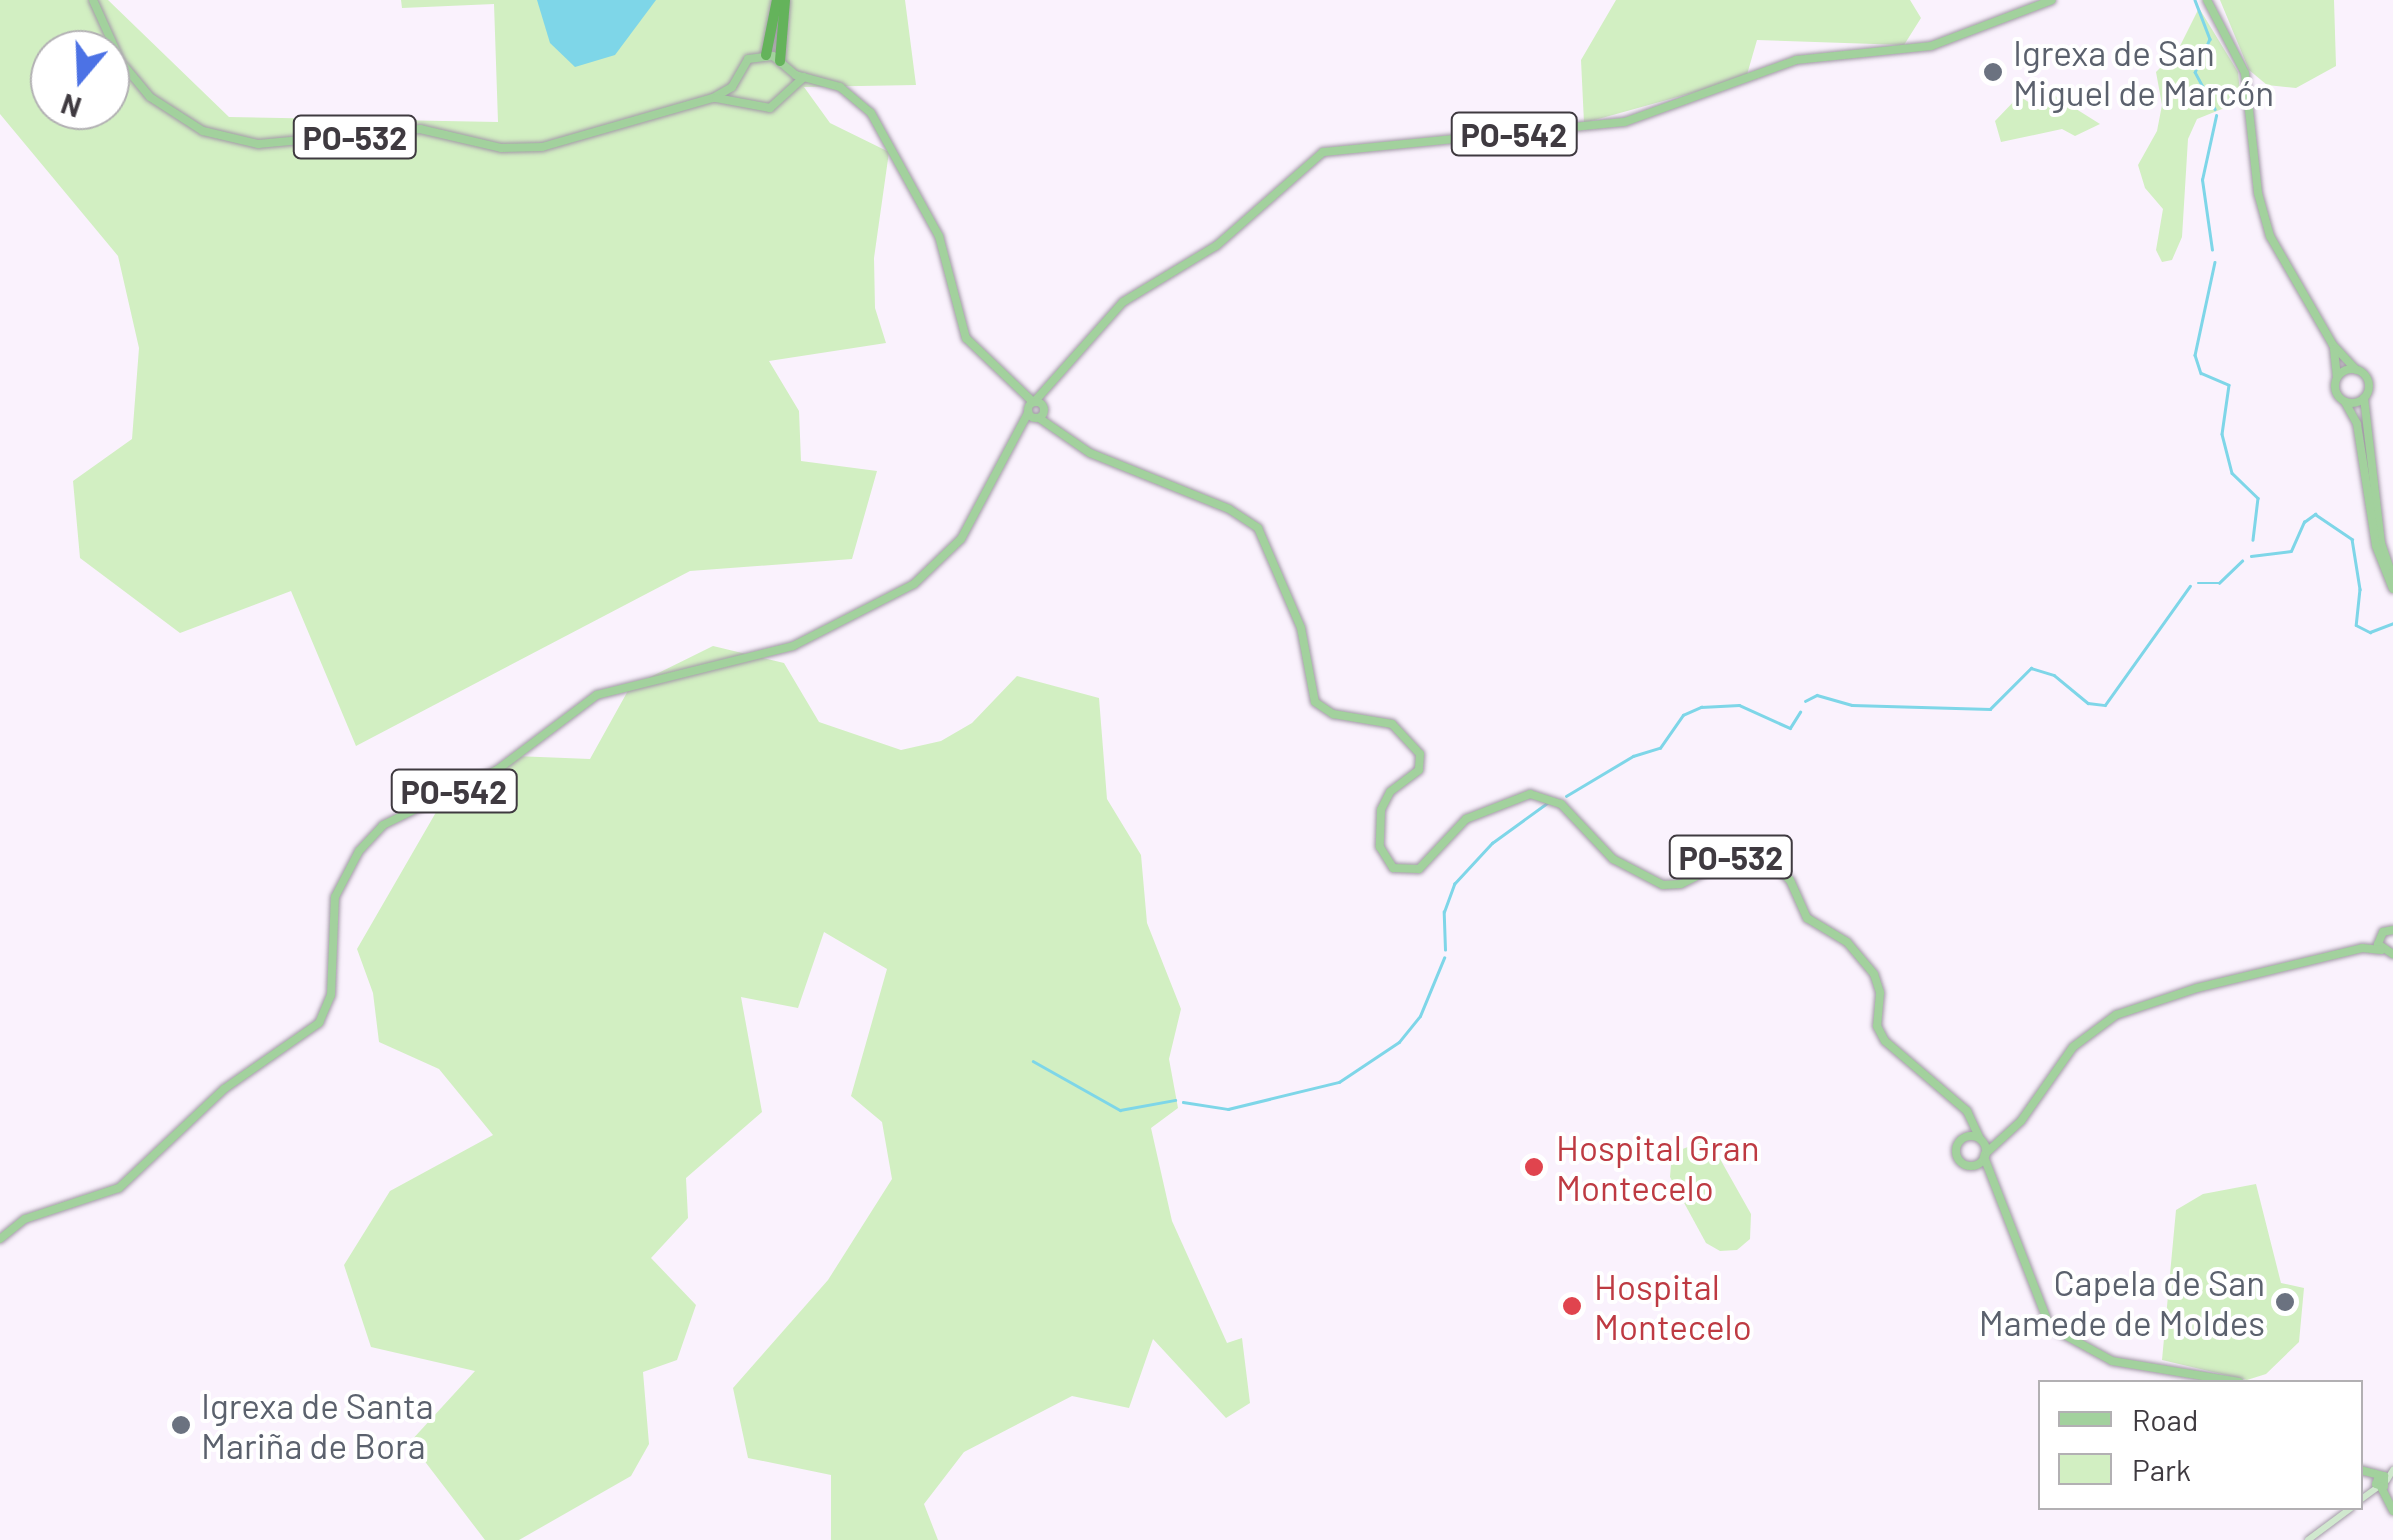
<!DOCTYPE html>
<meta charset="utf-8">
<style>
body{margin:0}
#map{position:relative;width:2393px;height:1540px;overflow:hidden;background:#faf2fd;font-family:Barlow,sans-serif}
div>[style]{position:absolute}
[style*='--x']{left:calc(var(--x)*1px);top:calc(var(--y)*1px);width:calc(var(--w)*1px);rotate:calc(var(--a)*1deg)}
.green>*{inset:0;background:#d2efc2}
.water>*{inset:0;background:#7ed6e8}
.stream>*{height:2.5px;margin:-1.25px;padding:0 1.25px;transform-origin:1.25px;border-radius:1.25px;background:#7ed6e8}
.roads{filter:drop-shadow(0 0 2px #a49ba8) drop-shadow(0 0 2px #a49ba8)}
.secondary>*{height:6px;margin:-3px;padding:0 3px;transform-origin:3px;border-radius:3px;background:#d0e8ce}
.primary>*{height:8px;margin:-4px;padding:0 4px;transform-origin:4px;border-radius:4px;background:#a2d19d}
.primary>.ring{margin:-4px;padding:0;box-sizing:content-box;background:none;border:8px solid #a2d19d;border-radius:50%}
.motorway>*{height:10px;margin:-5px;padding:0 5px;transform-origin:5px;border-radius:5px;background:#64b35b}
.dots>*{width:28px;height:28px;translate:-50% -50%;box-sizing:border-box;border:5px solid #fff;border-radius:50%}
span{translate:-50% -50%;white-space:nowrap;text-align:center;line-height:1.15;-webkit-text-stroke:8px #fff;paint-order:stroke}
.shield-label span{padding:2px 8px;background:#fff;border:2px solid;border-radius:8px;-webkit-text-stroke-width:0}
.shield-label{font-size:32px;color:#3f3a40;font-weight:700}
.worship-label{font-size:35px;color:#5b616d}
.left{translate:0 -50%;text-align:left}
.right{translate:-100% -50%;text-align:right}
.health-label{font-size:35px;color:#be3a42}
.legend{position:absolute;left:2038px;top:1380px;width:325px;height:130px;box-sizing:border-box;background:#fff;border:2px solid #b2b0b3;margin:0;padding:12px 18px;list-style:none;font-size:30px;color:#3f3a40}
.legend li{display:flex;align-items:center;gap:20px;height:50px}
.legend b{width:50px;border:2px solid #b2b0b3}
.north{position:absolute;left:30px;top:30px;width:100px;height:100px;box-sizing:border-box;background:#fff;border:2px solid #b2b0b3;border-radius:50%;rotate:199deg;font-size:28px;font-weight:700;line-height:40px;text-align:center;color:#3f3a40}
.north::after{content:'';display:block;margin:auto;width:35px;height:45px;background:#4c72e5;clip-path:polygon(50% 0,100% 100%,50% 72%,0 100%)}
</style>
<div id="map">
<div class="green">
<i style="clip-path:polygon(evenodd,0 0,108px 0,229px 117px,498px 122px,494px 4px,402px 8px,401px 0,905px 0,916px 85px,804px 87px,830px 123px,889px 152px,874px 258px,875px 308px,886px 343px,769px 361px,799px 411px,801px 461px,877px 471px,852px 559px,690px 571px,356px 746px,291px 591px,180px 633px,80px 558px,73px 481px,132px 439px,139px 348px,118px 256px,0 114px,0 0,50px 50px,110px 50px,110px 110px,50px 110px,50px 50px)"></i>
<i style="clip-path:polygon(1616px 0,1910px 0,1921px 18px,1904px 45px,1757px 40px,1746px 78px,1584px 123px,1581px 60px)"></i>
<i style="clip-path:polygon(2220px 0,2334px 0,2336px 66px,2296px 88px,2267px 85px,2249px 70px)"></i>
<i style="clip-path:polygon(2199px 8px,2238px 72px,2240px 93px,2237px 103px,2197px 119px,2188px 139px,2182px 237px,2172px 260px,2162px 262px,2156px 250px,2163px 209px,2145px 188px,2138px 165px,2157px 131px,2162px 105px,2156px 72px,2178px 50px)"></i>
<i style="clip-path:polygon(2049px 92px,2100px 124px,2075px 136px,2062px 129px,2001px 142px,1995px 121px,2019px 96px,2038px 108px)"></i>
<i style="clip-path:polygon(713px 646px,784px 663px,819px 722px,901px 750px,941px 741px,972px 723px,1017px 676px,1099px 698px,1107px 799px,1141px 855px,1147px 923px,1181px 1009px,1169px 1059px,1178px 1108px,1151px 1128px,1172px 1221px,1227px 1343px,1242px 1338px,1250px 1403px,1226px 1418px,1153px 1339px,1129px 1408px,1072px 1396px,964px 1452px,924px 1504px,938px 1540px,831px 1540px,831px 1475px,748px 1458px,733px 1388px,828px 1280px,892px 1179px,882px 1122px,851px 1096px,887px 969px,824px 932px,798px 1008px,741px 997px,762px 1112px,686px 1178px,688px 1218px,651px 1258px,696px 1305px,677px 1360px,643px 1372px,649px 1444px,631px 1476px,519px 1540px,485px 1540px,410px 1442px,475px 1371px,371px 1347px,344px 1265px,390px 1191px,493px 1135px,439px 1069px,379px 1042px,373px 993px,357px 949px,450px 788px,515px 756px,590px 759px,630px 687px)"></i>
<i style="clip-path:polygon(1701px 1142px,1715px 1150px,1751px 1214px,1750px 1239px,1737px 1250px,1720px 1251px,1706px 1243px,1670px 1177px,1672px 1153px)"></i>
<i style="clip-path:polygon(2256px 1184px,2281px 1283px,2304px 1288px,2299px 1342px,2266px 1374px,2247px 1380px,2162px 1360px,2176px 1210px,2203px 1194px)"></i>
</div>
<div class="water">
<i style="clip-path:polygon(537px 0,656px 0,615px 55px,575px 67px,550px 43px)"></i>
</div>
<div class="stream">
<i style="--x:2195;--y:0;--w:42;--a:69"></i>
<i style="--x:2210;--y:39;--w:36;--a:114"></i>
<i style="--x:2195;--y:72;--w:42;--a:61.6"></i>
<i style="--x:2212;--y:250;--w:71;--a:-98.1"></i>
<i style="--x:2202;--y:180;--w:66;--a:-77.7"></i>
<i style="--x:2215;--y:262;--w:95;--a:102.1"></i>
<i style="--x:2195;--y:355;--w:19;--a:72"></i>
<i style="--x:2201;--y:373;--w:30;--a:23"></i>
<i style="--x:2229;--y:385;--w:49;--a:98.1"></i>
<i style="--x:2222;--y:434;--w:40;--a:75.6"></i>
<i style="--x:2232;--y:473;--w:36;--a:44"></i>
<i style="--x:2258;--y:498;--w:42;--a:96.8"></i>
<i style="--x:2251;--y:556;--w:40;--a:-7.1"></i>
<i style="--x:2291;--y:551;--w:32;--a:-66"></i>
<i style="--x:2304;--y:522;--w:14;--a:-36"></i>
<i style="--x:2315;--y:514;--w:45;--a:34"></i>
<i style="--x:2352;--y:539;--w:51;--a:80.9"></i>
<i style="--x:2360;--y:589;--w:36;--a:96"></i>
<i style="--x:2356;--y:625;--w:16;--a:27"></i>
<i style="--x:2370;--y:632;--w:25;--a:-21"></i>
<i style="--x:2198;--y:583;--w:21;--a:0"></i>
<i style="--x:2219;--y:583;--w:32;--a:-44"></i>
<i style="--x:1805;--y:701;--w:13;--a:-27"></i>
<i style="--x:1817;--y:695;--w:36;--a:16"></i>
<i style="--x:1852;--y:705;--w:138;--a:1.7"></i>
<i style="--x:1990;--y:709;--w:58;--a:-45"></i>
<i style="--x:2031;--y:668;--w:24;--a:17"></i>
<i style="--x:2054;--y:675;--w:44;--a:39.5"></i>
<i style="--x:2088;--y:703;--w:17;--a:7"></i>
<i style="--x:2105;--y:705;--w:146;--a:-54.5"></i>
<i style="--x:1566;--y:796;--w:78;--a:-30.8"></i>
<i style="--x:1633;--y:756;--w:28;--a:-17"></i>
<i style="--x:1660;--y:748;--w:40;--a:-55.1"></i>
<i style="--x:1683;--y:715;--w:20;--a:-24"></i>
<i style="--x:1701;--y:707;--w:38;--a:-3"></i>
<i style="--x:1739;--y:705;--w:56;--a:24.3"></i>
<i style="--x:1790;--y:728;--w:19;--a:-58"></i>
<i style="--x:1445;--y:950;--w:38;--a:-92"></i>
<i style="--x:1444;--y:912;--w:30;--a:-70"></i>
<i style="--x:1454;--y:884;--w:56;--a:-47.2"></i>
<i style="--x:1492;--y:843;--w:68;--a:-36"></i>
<i style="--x:1033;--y:1061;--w:100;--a:29.4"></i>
<i style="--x:1120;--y:1110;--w:56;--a:-10.3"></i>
<i style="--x:1183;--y:1102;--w:46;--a:8.8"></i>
<i style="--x:1228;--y:1109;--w:114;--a:-13.7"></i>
<i style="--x:1339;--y:1082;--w:72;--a:-33.7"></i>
<i style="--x:1399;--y:1042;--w:33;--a:-51"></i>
<i style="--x:1420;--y:1016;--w:63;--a:-67.5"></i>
</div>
<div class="roads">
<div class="secondary">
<i style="--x:2387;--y:1480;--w:12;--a:-59"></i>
<i style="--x:2360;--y:1500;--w:24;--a:-36"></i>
<i style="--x:2308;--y:1540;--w:54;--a:-36.7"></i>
</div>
<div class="primary">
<i style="--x:93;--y:0;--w:68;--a:65.7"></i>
<i style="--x:121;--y:62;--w:45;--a:50.4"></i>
<i style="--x:150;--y:97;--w:63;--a:32.7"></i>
<i style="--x:203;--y:131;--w:57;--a:13.3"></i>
<i style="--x:258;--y:144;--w:163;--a:-5.3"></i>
<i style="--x:420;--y:129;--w:83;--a:13.2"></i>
<i style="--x:501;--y:148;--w:41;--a:-1.4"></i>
<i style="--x:542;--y:147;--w:178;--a:-16"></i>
<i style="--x:713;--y:98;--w:22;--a:-30"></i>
<i style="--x:732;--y:87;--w:32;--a:-60"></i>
<i style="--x:748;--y:59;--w:25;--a:-7"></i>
<i style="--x:773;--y:56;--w:30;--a:40"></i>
<i style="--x:796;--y:75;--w:46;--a:15.3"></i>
<i style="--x:840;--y:87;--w:40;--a:40"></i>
<i style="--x:871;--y:113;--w:141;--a:61.1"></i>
<i style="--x:939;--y:236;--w:106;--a:75.2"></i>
<i style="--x:966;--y:338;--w:93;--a:43.7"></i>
<i style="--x:2207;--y:0;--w:82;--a:62.5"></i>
<i style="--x:2245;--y:73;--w:121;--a:83.8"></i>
<i style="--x:2258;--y:193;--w:45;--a:74.4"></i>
<i style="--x:2270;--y:236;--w:126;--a:60"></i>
<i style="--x:2333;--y:345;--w:34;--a:47"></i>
<i style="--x:716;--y:98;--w:55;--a:10.5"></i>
<i style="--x:770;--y:108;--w:46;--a:-42.4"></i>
<i style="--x:2334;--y:349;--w:28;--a:84"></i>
<i class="ring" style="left:2335px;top:369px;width:26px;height:26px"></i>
<i style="--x:2364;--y:398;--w:146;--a:83.3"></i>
<i style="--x:2381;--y:543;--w:36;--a:71"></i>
<i style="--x:1035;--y:401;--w:132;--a:-48.4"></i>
<i style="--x:1123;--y:302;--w:109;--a:-31.1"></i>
<i style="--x:1216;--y:246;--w:142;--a:-41.3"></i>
<i style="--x:1323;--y:152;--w:303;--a:-5.7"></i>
<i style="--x:1625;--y:122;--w:182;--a:-19.9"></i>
<i style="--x:1796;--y:60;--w:136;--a:-5.9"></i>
<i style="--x:1931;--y:46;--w:129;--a:-20.8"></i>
<i class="ring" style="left:1028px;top:402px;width:8px;height:8px"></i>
<i style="--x:2345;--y:402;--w:25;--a:61"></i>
<i style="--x:2357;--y:424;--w:123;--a:81.1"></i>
<i style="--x:2376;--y:546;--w:46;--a:68.4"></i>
<i style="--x:1039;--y:418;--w:62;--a:34.5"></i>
<i style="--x:1090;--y:453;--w:150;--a:21.9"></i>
<i style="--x:1229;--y:509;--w:35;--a:33"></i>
<i style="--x:1258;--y:528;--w:109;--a:66.7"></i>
<i style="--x:1301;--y:628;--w:75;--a:79.3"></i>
<i style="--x:1315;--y:702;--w:22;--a:34"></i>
<i style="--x:1333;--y:714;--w:60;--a:9.6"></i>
<i style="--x:1392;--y:724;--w:41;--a:47"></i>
<i style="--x:1420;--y:754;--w:16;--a:94"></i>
<i style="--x:1419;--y:770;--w:36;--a:143"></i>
<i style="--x:1390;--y:792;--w:20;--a:117"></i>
<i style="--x:1381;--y:810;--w:37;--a:92"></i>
<i style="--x:1380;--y:847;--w:25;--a:58"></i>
<i style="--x:1393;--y:868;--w:26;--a:2"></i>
<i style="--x:1419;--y:869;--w:69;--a:-46.8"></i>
<i style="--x:1466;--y:819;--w:69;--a:-21.3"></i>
<i style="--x:1530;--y:794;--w:33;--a:18"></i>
<i style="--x:1561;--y:804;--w:76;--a:46.6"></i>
<i style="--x:1613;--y:859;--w:56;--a:27.5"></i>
<i style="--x:1663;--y:885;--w:18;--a:-3"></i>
<i style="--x:1681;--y:884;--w:64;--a:-26.2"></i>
<i style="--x:1738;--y:856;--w:30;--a:6"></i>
<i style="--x:1768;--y:859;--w:30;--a:44"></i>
<i style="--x:1790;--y:880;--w:42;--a:65.9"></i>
<i style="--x:1807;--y:918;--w:47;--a:31"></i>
<i style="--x:1847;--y:942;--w:42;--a:49.8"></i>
<i style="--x:1874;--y:974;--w:20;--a:72"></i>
<i style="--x:1880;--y:993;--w:33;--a:95"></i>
<i style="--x:1877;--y:1026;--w:17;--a:62"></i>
<i style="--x:1885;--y:1041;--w:108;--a:40.5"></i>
<i style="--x:1967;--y:1111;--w:31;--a:65"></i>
<i style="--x:2393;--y:930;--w:10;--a:169"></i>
<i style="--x:2383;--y:932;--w:13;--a:113"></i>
<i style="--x:2378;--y:944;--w:18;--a:34"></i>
<i class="ring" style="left:1956px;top:1136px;width:22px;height:22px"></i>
<i style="--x:1985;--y:1154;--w:49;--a:-42.5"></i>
<i style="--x:2021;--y:1121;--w:90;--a:-54.9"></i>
<i style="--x:2073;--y:1047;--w:54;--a:-36.7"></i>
<i style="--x:2116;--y:1015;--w:85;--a:-18.4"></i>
<i style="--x:2197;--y:988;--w:170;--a:-13.6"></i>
<i style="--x:2362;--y:948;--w:19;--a:6"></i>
<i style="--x:1984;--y:1157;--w:182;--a:68.8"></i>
<i style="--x:2050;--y:1327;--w:71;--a:28.7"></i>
<i style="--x:2112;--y:1361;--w:129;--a:9.4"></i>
<i style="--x:0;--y:1239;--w:32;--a:-39"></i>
<i style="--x:25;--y:1219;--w:99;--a:-18.3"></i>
<i style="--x:119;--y:1188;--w:144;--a:-43.3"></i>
<i style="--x:224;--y:1089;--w:116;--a:-34.8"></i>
<i style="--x:319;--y:1023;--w:30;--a:-67"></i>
<i style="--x:331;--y:995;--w:98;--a:-87.7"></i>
<i style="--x:335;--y:897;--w:52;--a:-62.4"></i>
<i style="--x:359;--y:851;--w:35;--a:-47"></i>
<i style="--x:383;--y:825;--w:127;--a:-25.8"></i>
<i style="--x:497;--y:770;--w:125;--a:-36.9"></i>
<i style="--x:597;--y:695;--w:202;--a:-14"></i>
<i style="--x:793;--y:646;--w:136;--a:-27.1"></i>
<i style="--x:914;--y:584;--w:65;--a:-43.8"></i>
<i style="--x:961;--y:539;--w:143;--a:-62"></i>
<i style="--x:2360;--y:1470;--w:25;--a:14"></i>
<i style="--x:2384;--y:1476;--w:10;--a:90"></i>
<i style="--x:2384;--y:1486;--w:8;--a:-166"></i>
<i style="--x:2376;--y:1484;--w:9;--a:-69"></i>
<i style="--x:2381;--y:1487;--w:27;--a:63"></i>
</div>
<div class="motorway">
<i style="--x:766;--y:55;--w:56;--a:-78.7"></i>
<i style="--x:780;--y:61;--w:61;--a:-85.3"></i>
</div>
</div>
<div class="dots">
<i style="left:1993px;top:72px;background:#6b7280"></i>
<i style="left:1534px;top:1167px;background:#e0444e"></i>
<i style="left:2285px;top:1302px;background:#6b7280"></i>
<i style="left:1572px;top:1306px;background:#e0444e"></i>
<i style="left:181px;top:1425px;background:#6b7280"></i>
</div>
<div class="shield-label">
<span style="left:1514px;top:134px">PO-542</span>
<span style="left:355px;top:137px">PO-532</span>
<span style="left:454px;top:791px">PO-542</span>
<span style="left:1731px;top:857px">PO-532</span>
</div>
<div class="worship-label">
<span class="left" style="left:2013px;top:72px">Igrexa de San<br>Miguel de Marcón</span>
<span class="right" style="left:2265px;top:1302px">Capela de San<br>Mamede de Moldes</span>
<span class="left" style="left:201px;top:1425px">Igrexa de Santa<br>Mariña de Bora</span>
</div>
<div class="health-label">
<span class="left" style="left:1556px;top:1167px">Hospital Gran<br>Montecelo</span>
<span class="left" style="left:1594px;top:1306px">Hospital<br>Montecelo</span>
</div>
<ul class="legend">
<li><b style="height:12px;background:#a2d19d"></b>Road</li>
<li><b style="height:28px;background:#d2efc2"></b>Park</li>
</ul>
<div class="north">N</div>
</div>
